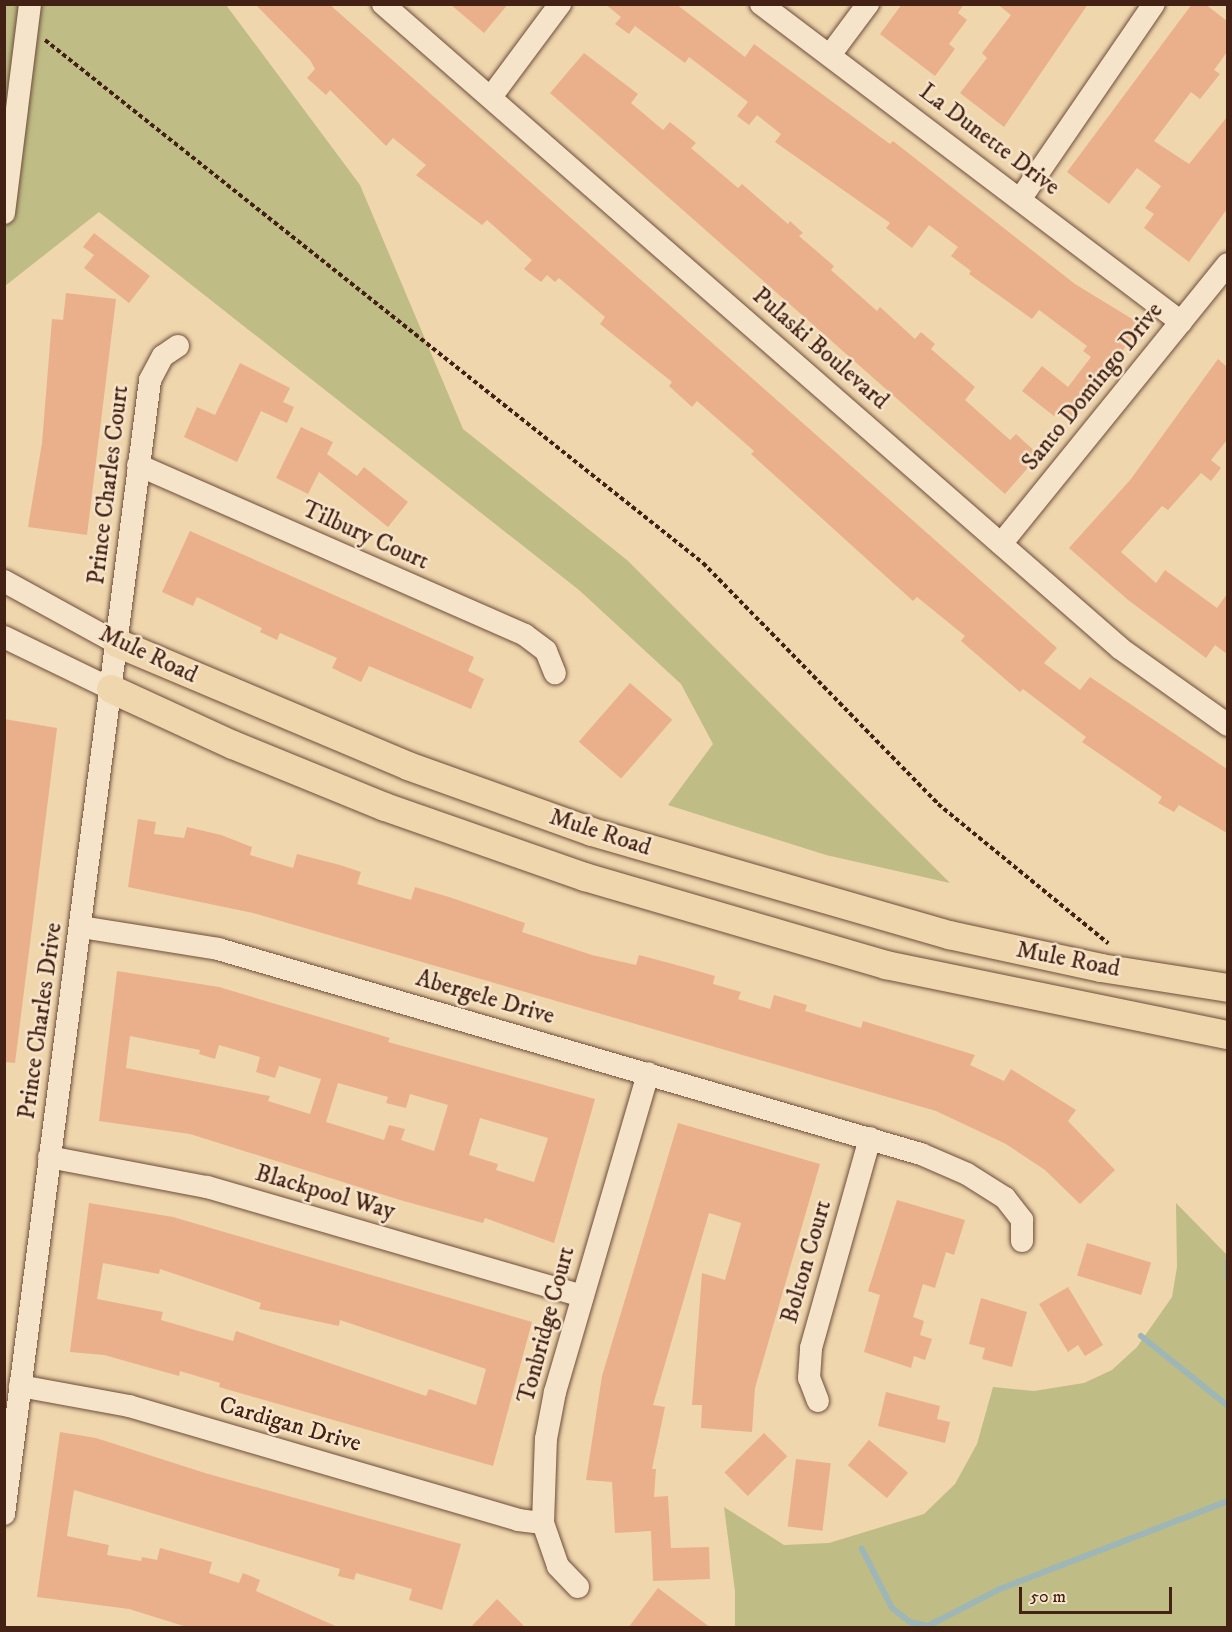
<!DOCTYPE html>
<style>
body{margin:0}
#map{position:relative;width:1232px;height:1632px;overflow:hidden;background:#efd6ad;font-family:"IM FELL DW Pica",serif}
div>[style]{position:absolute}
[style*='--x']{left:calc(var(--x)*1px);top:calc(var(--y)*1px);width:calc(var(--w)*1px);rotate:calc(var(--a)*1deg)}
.green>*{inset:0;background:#bfbc86}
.stream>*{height:6px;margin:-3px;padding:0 3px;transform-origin:3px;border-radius:3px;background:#9eb6b5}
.building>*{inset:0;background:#eab08c;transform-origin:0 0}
.path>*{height:4px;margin-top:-2px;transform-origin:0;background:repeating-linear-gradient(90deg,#432114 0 4.5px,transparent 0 7.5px)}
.roads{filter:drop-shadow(0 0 2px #6e4e3a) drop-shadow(0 0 2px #6e4e3a)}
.minor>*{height:22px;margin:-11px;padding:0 11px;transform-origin:11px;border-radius:11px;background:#f5e4ca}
.major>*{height:28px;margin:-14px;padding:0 14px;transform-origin:14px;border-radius:14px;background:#efd6ad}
span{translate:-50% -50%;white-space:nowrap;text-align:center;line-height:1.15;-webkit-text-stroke:5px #f5e4ca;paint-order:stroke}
.street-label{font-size:24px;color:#432114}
.frame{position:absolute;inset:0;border:6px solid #432114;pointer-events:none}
.scale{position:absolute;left:1019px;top:1587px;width:153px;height:27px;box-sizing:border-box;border:3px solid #432114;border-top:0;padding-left:8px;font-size:18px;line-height:21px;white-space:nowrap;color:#432114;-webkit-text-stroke:4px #f5e4ca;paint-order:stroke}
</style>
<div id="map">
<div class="green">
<i style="clip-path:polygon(5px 5px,226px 5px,360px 185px,463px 429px,627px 560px,950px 883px,826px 855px,668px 805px,713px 744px,681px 684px,579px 590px,99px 212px,5px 286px)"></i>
<i style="clip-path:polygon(1176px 1203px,1227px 1255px,1227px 1627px,735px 1627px,735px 1591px,724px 1507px,784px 1545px,829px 1543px,924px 1514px,955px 1484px,977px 1444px,993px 1387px,1034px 1391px,1084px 1383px,1112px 1370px,1137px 1347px,1172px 1297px,1177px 1267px)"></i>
</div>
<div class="stream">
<i style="--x:1228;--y:1261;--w:17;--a:90"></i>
<i style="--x:1141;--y:1336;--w:112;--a:38.8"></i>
<i style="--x:862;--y:1549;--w:66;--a:63"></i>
<i style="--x:892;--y:1608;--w:23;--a:38"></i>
<i style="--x:910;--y:1622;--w:17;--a:13"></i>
<i style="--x:924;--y:1628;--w:85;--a:-27.2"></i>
<i style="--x:1000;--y:1589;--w:244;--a:-21.1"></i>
</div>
<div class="building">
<i style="clip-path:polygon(255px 4px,329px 4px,1057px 648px,1044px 663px,1080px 690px,1090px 677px,1227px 769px,1227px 833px,1179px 805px,1174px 812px,1158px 803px,1162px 797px,1082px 742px,1086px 737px,1023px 689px,1020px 692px,961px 641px,965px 636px,917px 597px,913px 601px,751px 454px,754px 451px,697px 401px,692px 407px,669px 386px,672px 382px,600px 324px,605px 317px,559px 278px,555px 282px,547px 275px,541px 282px,524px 269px,532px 260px,487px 220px,482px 225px,416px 175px,426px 165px,393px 138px,386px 146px,330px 90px,326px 95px,307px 78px,315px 69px,310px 60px)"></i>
<i style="clip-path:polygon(450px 4px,508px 4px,484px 33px)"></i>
<i style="clip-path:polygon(605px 4px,676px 4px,745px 57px,754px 44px,890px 144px,893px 141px,1075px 284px,1142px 325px,1070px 419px,1060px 409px,1054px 416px,1022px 391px,1042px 366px,1068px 387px,1091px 357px,1083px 351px,1087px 346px,1039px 310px,1032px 319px,969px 274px,971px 271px,951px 256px,958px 247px,929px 225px,912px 248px,886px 228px,890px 223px,775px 142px,781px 134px,757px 115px,749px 125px,737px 116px,748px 102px,689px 57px,685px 63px,635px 26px,629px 34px,615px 24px,621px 17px)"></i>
<i style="clip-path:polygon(902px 4px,964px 4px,958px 13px,967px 20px,949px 44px,955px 49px,935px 76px,880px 34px)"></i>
<i style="clip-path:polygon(997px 4px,1088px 4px,1004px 127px,960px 93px,987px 58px,982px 53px,1011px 15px)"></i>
<i style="clip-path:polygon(1192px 4px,1205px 4px,1227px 21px,1227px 52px,1214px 70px,1220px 74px,1200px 99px,1191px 92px,1154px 141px,1189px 164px,1227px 117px,1227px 209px,1189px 262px,1144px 228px,1154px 214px,1145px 208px,1161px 186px,1137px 168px,1109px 204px,1067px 172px)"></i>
<i style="clip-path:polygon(584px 53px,638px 94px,631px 103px,663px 130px,670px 122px,696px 143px,691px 148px,738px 188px,742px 184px,788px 224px,790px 221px,803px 233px,799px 236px,834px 266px,831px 270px,877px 311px,880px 307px,915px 339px,921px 332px,935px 344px,931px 349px,975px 387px,965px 400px,1010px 440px,1016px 434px,1039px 455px,1005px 494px,550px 93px)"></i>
<i style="clip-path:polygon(94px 233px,150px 276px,129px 303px,84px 268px,94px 255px,83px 247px)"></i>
<i style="clip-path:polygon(66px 293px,116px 299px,87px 535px,28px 527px,42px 443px,52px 319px,63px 320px)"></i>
<i style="clip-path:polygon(1218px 359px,1227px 367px,1227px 440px,1211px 460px,1221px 468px,1211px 481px,1201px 473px,1168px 510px,1162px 506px,1121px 552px,1156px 583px,1165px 570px,1217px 608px,1227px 594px,1227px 654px,1215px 645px,1206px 658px,1128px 600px,1069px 548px,1131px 479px)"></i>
<i style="clip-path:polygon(240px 363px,290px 388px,283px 402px,294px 407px,287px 423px,261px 411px,237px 462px,184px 437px,197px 407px,215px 415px)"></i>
<i style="clip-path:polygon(301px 427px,333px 442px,327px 454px,357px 476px,364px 467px,408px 502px,388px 527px,319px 472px,308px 494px,276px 478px)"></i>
<i style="clip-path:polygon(190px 531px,474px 657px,468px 671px,484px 679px,471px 709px,369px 666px,361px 682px,332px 668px,337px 658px,280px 633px,277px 640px,260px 632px,262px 628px,197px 597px,193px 606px,162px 592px)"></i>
<i style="left:630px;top:683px;width:56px;height:78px;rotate:41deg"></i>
<i style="clip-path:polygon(4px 719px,57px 728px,15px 1063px,4px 1062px)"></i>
<i style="clip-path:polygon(138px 819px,156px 822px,154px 834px,184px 838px,187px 827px,221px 835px,252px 847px,250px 855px,293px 868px,297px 854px,340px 865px,361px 872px,357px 884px,411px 900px,415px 887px,449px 897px,525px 923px,522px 932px,592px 955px,636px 965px,639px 955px,684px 967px,715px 976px,713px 984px,741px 992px,738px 999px,770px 1009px,774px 995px,807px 1005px,805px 1011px,861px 1028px,863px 1021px,975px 1055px,970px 1065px,1004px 1081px,1011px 1069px,1076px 1110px,1068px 1121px,1115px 1170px,1080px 1204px,1045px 1170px,1006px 1144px,936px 1111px,253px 913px,128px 887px)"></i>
<i style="clip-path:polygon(evenodd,117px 971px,219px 987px,390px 1038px,388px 1042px,595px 1099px,554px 1243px,485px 1218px,483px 1223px,400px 1200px,190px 1134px,99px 1121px,117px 971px,130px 1036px,200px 1050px,199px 1054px,215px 1059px,219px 1045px,260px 1057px,256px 1072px,275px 1078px,279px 1066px,321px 1079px,310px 1114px,268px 1101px,270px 1096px,126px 1068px,130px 1036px,117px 971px,338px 1083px,388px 1097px,386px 1103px,406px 1108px,410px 1094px,448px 1105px,434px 1151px,401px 1140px,405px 1129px,389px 1125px,384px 1140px,326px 1122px,338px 1083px,117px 971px,480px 1118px,548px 1138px,534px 1182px,496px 1170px,498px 1164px,469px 1155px,480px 1118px)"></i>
<i style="clip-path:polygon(678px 1123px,820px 1164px,755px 1388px,752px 1432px,701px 1428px,702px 1405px,692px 1405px,702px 1273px,725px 1280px,741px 1223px,709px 1213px,653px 1405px,665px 1407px,652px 1469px,656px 1469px,654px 1497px,668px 1496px,671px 1548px,709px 1547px,710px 1579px,653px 1581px,651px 1531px,615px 1533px,612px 1482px,586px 1480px,602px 1376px)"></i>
<i style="clip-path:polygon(897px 1200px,965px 1220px,954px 1255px,946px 1252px,935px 1288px,923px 1284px,913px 1317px,924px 1321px,920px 1335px,932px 1339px,925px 1360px,914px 1356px,911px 1368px,864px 1352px,880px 1295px,868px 1291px)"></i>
<i style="clip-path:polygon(evenodd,89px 1203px,173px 1217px,532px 1322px,493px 1466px,219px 1387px,220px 1383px,180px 1371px,179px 1376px,104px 1355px,70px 1352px,89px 1203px,103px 1263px,159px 1274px,160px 1269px,261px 1303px,259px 1309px,339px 1326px,340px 1320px,486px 1369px,476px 1405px,429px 1389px,426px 1396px,236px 1331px,233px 1341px,161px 1320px,163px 1312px,97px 1299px,103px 1263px)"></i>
<i style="left:1087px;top:1243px;width:67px;height:34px;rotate:17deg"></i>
<i style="clip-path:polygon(1068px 1287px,1103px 1345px,1085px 1356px,1078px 1345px,1068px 1352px,1039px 1304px)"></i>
<i style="clip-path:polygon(981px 1298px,1027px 1312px,1012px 1367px,982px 1359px,985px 1348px,969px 1344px)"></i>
<i style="clip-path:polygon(886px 1392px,940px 1406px,937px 1419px,950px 1422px,945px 1443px,878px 1426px)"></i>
<i style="clip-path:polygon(60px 1432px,96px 1438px,205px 1473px,461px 1544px,442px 1610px,409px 1600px,412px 1589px,356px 1573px,354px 1580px,338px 1576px,340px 1569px,74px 1490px,67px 1536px,109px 1545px,107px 1555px,141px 1561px,142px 1557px,157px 1560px,160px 1548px,212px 1562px,209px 1573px,239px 1583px,243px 1573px,260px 1580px,256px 1591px,340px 1628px,190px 1628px,129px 1609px,37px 1597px)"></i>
<i style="left:764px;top:1433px;width:33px;height:56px;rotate:45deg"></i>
<i style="left:869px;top:1440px;width:51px;height:33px;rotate:40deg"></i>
<i style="left:796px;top:1459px;width:35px;height:68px;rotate:7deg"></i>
<i style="clip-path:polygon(658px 1588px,711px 1628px,628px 1628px)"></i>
<i style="clip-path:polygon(497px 1599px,526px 1628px,470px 1628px)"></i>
</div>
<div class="path">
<i style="--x:45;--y:40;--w:841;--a:38.48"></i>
<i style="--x:703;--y:563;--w:337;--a:45.7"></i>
<i style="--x:938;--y:804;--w:220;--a:39.3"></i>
</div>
<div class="roads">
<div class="minor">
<i style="--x:383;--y:4;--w:980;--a:41.15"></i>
<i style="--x:1121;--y:649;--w:131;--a:35.4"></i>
<i style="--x:761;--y:4;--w:527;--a:37.13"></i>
<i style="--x:830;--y:55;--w:64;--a:-53.3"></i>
<i style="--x:491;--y:97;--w:116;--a:-53.4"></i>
<i style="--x:1021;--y:198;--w:235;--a:-55.6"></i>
<i style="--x:4;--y:213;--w:211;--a:-82.9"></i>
<i style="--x:138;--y:465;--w:423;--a:23.7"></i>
<i style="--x:525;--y:635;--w:26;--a:37"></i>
<i style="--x:546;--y:651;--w:24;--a:68"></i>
<i style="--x:1001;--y:544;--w:360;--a:-51"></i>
<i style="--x:4;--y:581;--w:129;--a:28.8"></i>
<i style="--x:4;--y:637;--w:119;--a:25.9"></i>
<i style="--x:81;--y:927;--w:139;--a:9.1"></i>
<i style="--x:218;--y:949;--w:732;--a:16.26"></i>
<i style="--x:921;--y:1154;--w:50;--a:23.5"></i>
<i style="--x:967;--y:1174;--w:45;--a:32.3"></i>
<i style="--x:1005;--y:1198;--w:28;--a:52"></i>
<i style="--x:1022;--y:1220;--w:21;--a:90"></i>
<i style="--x:49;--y:1157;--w:161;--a:10.8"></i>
<i style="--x:207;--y:1187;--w:391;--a:16.2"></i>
<i style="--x:20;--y:1386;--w:111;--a:10.4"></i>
<i style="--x:129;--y:1406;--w:405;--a:16.3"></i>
<i style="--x:518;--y:1520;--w:25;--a:7"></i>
<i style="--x:818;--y:1401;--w:25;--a:-111"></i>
<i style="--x:809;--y:1378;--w:30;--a:-86"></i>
<i style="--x:811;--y:1348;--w:218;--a:-74.3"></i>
<i style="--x:4;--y:1514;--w:1143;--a:-82.66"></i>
<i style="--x:150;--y:380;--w:27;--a:-62"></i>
<i style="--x:163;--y:356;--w:18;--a:-34"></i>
<i style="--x:578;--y:1587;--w:29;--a:-134"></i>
<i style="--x:558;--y:1566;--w:46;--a:-109.2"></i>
<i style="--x:543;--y:1523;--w:84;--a:-88"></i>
<i style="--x:546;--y:1439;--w:48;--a:-79.2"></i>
<i style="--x:555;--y:1392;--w:332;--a:-73.7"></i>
</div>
<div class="major">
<i style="--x:117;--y:643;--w:316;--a:22.9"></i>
<i style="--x:408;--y:766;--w:195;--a:19.7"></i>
<i style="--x:592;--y:832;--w:372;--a:16.1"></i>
<i style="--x:949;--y:935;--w:156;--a:12.2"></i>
<i style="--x:1101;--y:968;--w:129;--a:8.9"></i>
<i style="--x:111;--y:689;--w:134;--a:24.7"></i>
<i style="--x:233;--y:745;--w:164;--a:22.2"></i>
<i style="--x:385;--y:807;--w:212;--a:19.3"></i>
<i style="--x:585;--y:877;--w:314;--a:16.3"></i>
<i style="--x:886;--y:965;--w:349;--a:11.6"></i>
</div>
</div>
<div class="street-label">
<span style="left:989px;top:140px;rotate:37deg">La Dunette Drive</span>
<span style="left:820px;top:349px;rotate:41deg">Pulaski Boulevard</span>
<span style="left:1093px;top:387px;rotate:-51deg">Santo Domingo Drive</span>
<span style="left:109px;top:485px;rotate:-83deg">Prince Charles Court</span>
<span style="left:365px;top:536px;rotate:24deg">Tilbury Court</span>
<span style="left:148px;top:655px;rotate:25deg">Mule Road</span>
<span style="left:600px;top:833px;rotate:18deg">Mule Road</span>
<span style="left:1068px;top:960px;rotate:11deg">Mule Road</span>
<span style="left:485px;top:998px;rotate:16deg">Abergele Drive</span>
<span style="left:41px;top:1021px;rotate:-82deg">Prince Charles Drive</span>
<span style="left:325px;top:1193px;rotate:16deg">Blackpool Way</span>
<span style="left:807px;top:1262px;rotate:-74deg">Bolton Court</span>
<span style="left:547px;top:1325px;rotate:-75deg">Tonbridge Court</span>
<span style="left:290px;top:1425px;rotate:16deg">Cardigan Drive</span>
</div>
<div class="frame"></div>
<div class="scale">50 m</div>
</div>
